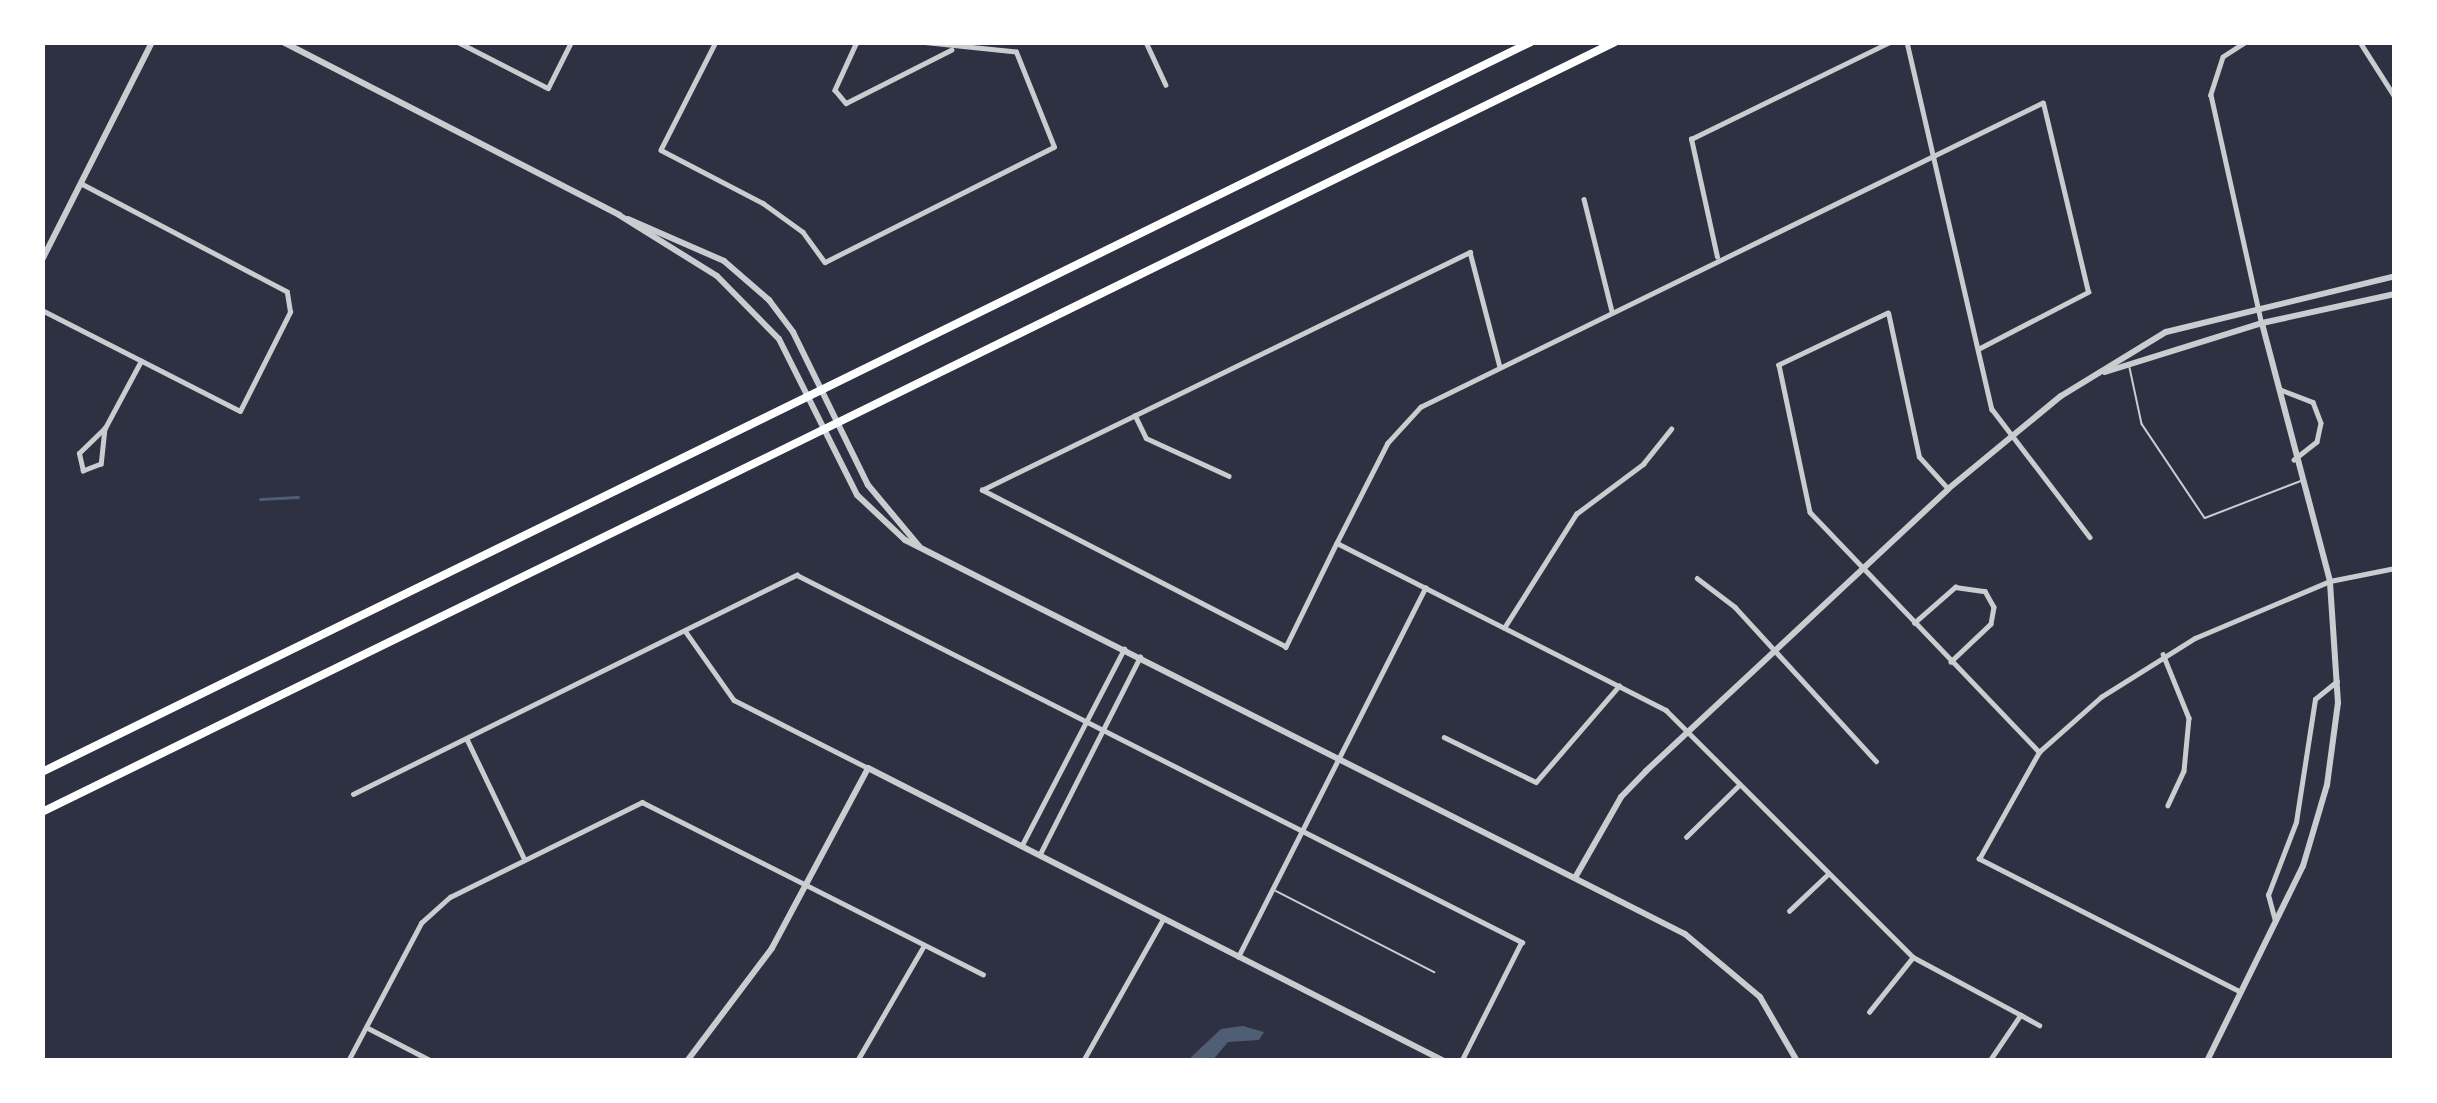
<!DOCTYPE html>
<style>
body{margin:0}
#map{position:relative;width:2437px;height:1103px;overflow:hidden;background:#2d3142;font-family:"Titillium Web",sans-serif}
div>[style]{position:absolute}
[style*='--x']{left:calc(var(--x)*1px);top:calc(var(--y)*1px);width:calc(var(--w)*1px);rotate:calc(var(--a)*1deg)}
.water>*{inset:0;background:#4f5d75}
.stream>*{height:3px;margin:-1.5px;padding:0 1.5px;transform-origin:1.5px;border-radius:1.5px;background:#4f5d75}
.service>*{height:1.5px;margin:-0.75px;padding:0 0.75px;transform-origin:0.75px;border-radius:0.75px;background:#caccd0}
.minor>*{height:4.5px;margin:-2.25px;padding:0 2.25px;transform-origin:2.25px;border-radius:2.25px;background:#caccd0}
.tertiary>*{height:6px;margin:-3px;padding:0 3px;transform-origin:3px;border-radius:3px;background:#caccd0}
.primary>*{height:8px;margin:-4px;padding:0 4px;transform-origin:4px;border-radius:4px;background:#fff}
span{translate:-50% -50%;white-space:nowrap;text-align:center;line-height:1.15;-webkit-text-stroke:9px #fff;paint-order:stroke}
.frame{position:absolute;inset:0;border:45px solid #fff;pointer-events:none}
</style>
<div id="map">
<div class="water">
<i style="clip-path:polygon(1243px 1026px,1264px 1032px,1259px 1040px,1228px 1042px,1212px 1061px,1187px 1061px,1221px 1029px)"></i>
</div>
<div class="stream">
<i style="--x:260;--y:499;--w:38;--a:-3"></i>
</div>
<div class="service">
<i style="--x:2130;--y:368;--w:57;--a:77.9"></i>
<i style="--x:2142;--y:424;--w:113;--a:56.2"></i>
<i style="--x:2205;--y:518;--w:103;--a:-21.1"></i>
<i style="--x:1276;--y:891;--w:178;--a:27.1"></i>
</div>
<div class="minor">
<i style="--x:458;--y:42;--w:101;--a:27.1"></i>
<i style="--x:548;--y:88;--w:51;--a:-63.4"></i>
<i style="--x:716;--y:42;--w:121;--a:117"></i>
<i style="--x:661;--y:150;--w:115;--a:27.5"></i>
<i style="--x:763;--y:203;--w:49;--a:35.9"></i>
<i style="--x:803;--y:232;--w:37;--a:54"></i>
<i style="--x:825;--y:262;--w:256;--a:-26.7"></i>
<i style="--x:1054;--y:147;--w:102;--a:-111.8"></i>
<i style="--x:1016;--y:52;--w:98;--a:-174.1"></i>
<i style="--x:857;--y:42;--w:53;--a:114.6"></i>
<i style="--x:835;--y:90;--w:17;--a:50"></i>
<i style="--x:846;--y:103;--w:118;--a:-26.8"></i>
<i style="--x:1146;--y:42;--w:47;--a:65.1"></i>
<i style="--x:1907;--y:42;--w:377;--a:77"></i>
<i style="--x:1992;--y:409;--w:161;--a:52.6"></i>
<i style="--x:2246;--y:42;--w:27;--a:147"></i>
<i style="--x:2223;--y:57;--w:40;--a:108"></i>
<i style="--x:2211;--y:95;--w:230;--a:77.5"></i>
<i style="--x:2360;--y:42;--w:65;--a:57.5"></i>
<i style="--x:1584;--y:199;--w:115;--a:76"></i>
<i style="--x:1717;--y:257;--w:121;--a:-102.4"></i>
<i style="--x:1691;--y:139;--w:221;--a:-26"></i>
<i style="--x:42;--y:310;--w:222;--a:27"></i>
<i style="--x:240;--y:411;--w:111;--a:-63.2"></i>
<i style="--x:290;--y:312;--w:20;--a:-99"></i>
<i style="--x:287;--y:292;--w:233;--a:-152.3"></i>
<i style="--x:1980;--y:348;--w:122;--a:-27.4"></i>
<i style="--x:2088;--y:292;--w:194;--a:-103.4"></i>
<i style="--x:2043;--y:103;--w:692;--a:153.95"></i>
<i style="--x:1421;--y:407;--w:49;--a:132.5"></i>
<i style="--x:1388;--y:443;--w:112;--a:117"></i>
<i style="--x:1337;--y:543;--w:369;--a:26.9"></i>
<i style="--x:1666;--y:710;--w:349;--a:45"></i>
<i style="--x:1913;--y:957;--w:123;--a:28.2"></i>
<i style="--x:2021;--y:1015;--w:55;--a:124"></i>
<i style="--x:2279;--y:389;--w:36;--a:21"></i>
<i style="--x:2313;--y:402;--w:22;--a:69"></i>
<i style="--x:2321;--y:423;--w:19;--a:102"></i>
<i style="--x:2317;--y:442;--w:29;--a:142"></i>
<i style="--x:1135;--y:415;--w:25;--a:64"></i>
<i style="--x:1146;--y:438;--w:91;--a:24.6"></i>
<i style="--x:105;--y:428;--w:36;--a:96"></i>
<i style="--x:101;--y:464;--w:19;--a:159"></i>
<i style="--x:83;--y:471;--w:18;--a:-103"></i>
<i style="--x:79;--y:453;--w:36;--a:-44"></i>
<i style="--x:105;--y:428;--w:76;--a:-61.8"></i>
<i style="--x:1948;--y:489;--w:43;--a:-132.2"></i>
<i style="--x:1919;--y:457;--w:147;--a:-102.1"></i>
<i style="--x:1888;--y:313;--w:121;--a:154.5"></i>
<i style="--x:1779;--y:365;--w:150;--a:78.1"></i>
<i style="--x:1810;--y:512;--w:332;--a:46.3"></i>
<i style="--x:1337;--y:543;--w:116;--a:116.1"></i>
<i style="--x:1286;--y:647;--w:342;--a:-152.7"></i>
<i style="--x:982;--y:490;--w:543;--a:-26"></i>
<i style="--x:1470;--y:252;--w:119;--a:75.4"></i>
<i style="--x:1697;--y:578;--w:48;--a:37.3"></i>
<i style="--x:1735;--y:607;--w:209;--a:47.5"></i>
<i style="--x:1914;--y:623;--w:55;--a:-41.3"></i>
<i style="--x:1955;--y:587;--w:30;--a:8"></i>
<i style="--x:1985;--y:591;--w:18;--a:61"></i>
<i style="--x:1994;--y:607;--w:17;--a:100"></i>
<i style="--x:1991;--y:624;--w:55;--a:136.5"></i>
<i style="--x:1504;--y:628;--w:135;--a:-57.7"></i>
<i style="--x:1576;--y:514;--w:84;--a:-36.7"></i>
<i style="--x:1643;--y:464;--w:45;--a:-51.3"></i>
<i style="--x:686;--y:632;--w:83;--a:54.8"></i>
<i style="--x:734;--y:700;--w:150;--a:26.9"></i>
<i style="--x:2163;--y:654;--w:69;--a:67.9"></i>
<i style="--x:2189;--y:718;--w:53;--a:95.4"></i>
<i style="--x:2184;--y:771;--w:38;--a:115"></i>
<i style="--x:1444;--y:737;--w:102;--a:26.1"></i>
<i style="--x:1536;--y:782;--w:127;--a:-49.2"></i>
<i style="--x:467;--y:739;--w:132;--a:64.4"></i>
<i style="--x:353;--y:794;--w:495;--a:-26.3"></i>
<i style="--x:797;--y:575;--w:813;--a:26.85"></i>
<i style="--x:1522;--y:942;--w:133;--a:116.8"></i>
<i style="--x:1686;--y:837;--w:73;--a:-44.4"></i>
<i style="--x:1022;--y:845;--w:221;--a:-62.5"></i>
<i style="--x:1040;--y:854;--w:221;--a:-63.1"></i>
<i style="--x:1789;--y:911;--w:51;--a:-43.4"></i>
<i style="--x:2275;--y:921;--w:27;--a:-105"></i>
<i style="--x:2268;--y:895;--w:78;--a:-69"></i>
<i style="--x:2296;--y:822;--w:124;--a:-81.2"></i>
<i style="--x:2315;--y:699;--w:28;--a:-39"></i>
<i style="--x:1238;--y:957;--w:414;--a:-63.1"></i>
<i style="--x:2240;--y:992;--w:293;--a:-153"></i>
<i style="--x:1979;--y:859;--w:123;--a:-60.7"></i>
<i style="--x:2039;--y:752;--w:83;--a:-41.6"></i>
<i style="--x:2101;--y:697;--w:111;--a:-32.1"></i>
<i style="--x:2195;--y:638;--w:147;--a:-22.9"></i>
<i style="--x:2330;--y:581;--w:66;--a:-11.3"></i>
<i style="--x:1869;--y:1012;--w:70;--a:-51.3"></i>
<i style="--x:2021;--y:1015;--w:21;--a:29"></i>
<i style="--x:368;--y:1028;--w:72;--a:27.3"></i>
<i style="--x:348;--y:1061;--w:156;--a:-62.1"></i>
<i style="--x:421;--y:923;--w:39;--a:-42"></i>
<i style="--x:450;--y:897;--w:214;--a:-26.3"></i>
<i style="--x:642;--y:802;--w:382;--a:26.8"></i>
<i style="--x:857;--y:1061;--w:132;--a:-59.9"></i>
<i style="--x:1083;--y:1061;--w:163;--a:-60.6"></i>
</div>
<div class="tertiary">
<i style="--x:283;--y:42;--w:378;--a:27.2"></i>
<i style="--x:619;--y:215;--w:115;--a:31.9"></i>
<i style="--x:717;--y:276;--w:88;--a:45.5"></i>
<i style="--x:779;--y:339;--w:174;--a:63.4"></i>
<i style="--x:857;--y:495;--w:66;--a:43.2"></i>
<i style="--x:905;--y:540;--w:874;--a:26.8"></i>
<i style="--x:1685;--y:934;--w:98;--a:40"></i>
<i style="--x:1760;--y:997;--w:74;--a:60"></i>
<i style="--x:628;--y:219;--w:105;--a:23.6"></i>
<i style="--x:724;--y:261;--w:60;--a:40.9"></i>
<i style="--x:769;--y:300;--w:40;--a:53"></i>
<i style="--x:793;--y:332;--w:170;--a:63.9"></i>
<i style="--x:868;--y:485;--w:80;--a:50.1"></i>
<i style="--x:42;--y:260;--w:244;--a:-63.2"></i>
<i style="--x:2105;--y:372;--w:164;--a:-17.3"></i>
<i style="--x:2262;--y:323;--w:136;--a:-12.3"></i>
<i style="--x:1576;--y:876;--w:91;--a:-60.3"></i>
<i style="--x:1621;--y:797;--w:36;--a:-46"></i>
<i style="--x:1646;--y:771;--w:413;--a:-43"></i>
<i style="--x:1948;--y:489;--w:146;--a:-39.5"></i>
<i style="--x:2061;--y:396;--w:123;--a:-31.4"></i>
<i style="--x:2166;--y:332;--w:236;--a:-13.7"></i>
<i style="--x:687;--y:1061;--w:141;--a:-53"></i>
<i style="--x:772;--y:948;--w:204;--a:-61.9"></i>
<i style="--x:868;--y:768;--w:646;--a:26.96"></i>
<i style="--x:2207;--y:1061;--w:217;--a:-63.8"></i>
<i style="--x:2303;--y:866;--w:84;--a:-73.5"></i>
<i style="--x:2327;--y:785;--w:83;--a:-82.4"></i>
<i style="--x:2338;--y:703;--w:122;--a:-93.8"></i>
<i style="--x:2330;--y:581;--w:267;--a:-104.8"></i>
</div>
<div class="primary">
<i style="--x:42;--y:772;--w:1658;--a:-26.12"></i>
<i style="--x:42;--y:812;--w:1751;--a:-26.08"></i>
</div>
<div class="frame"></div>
</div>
